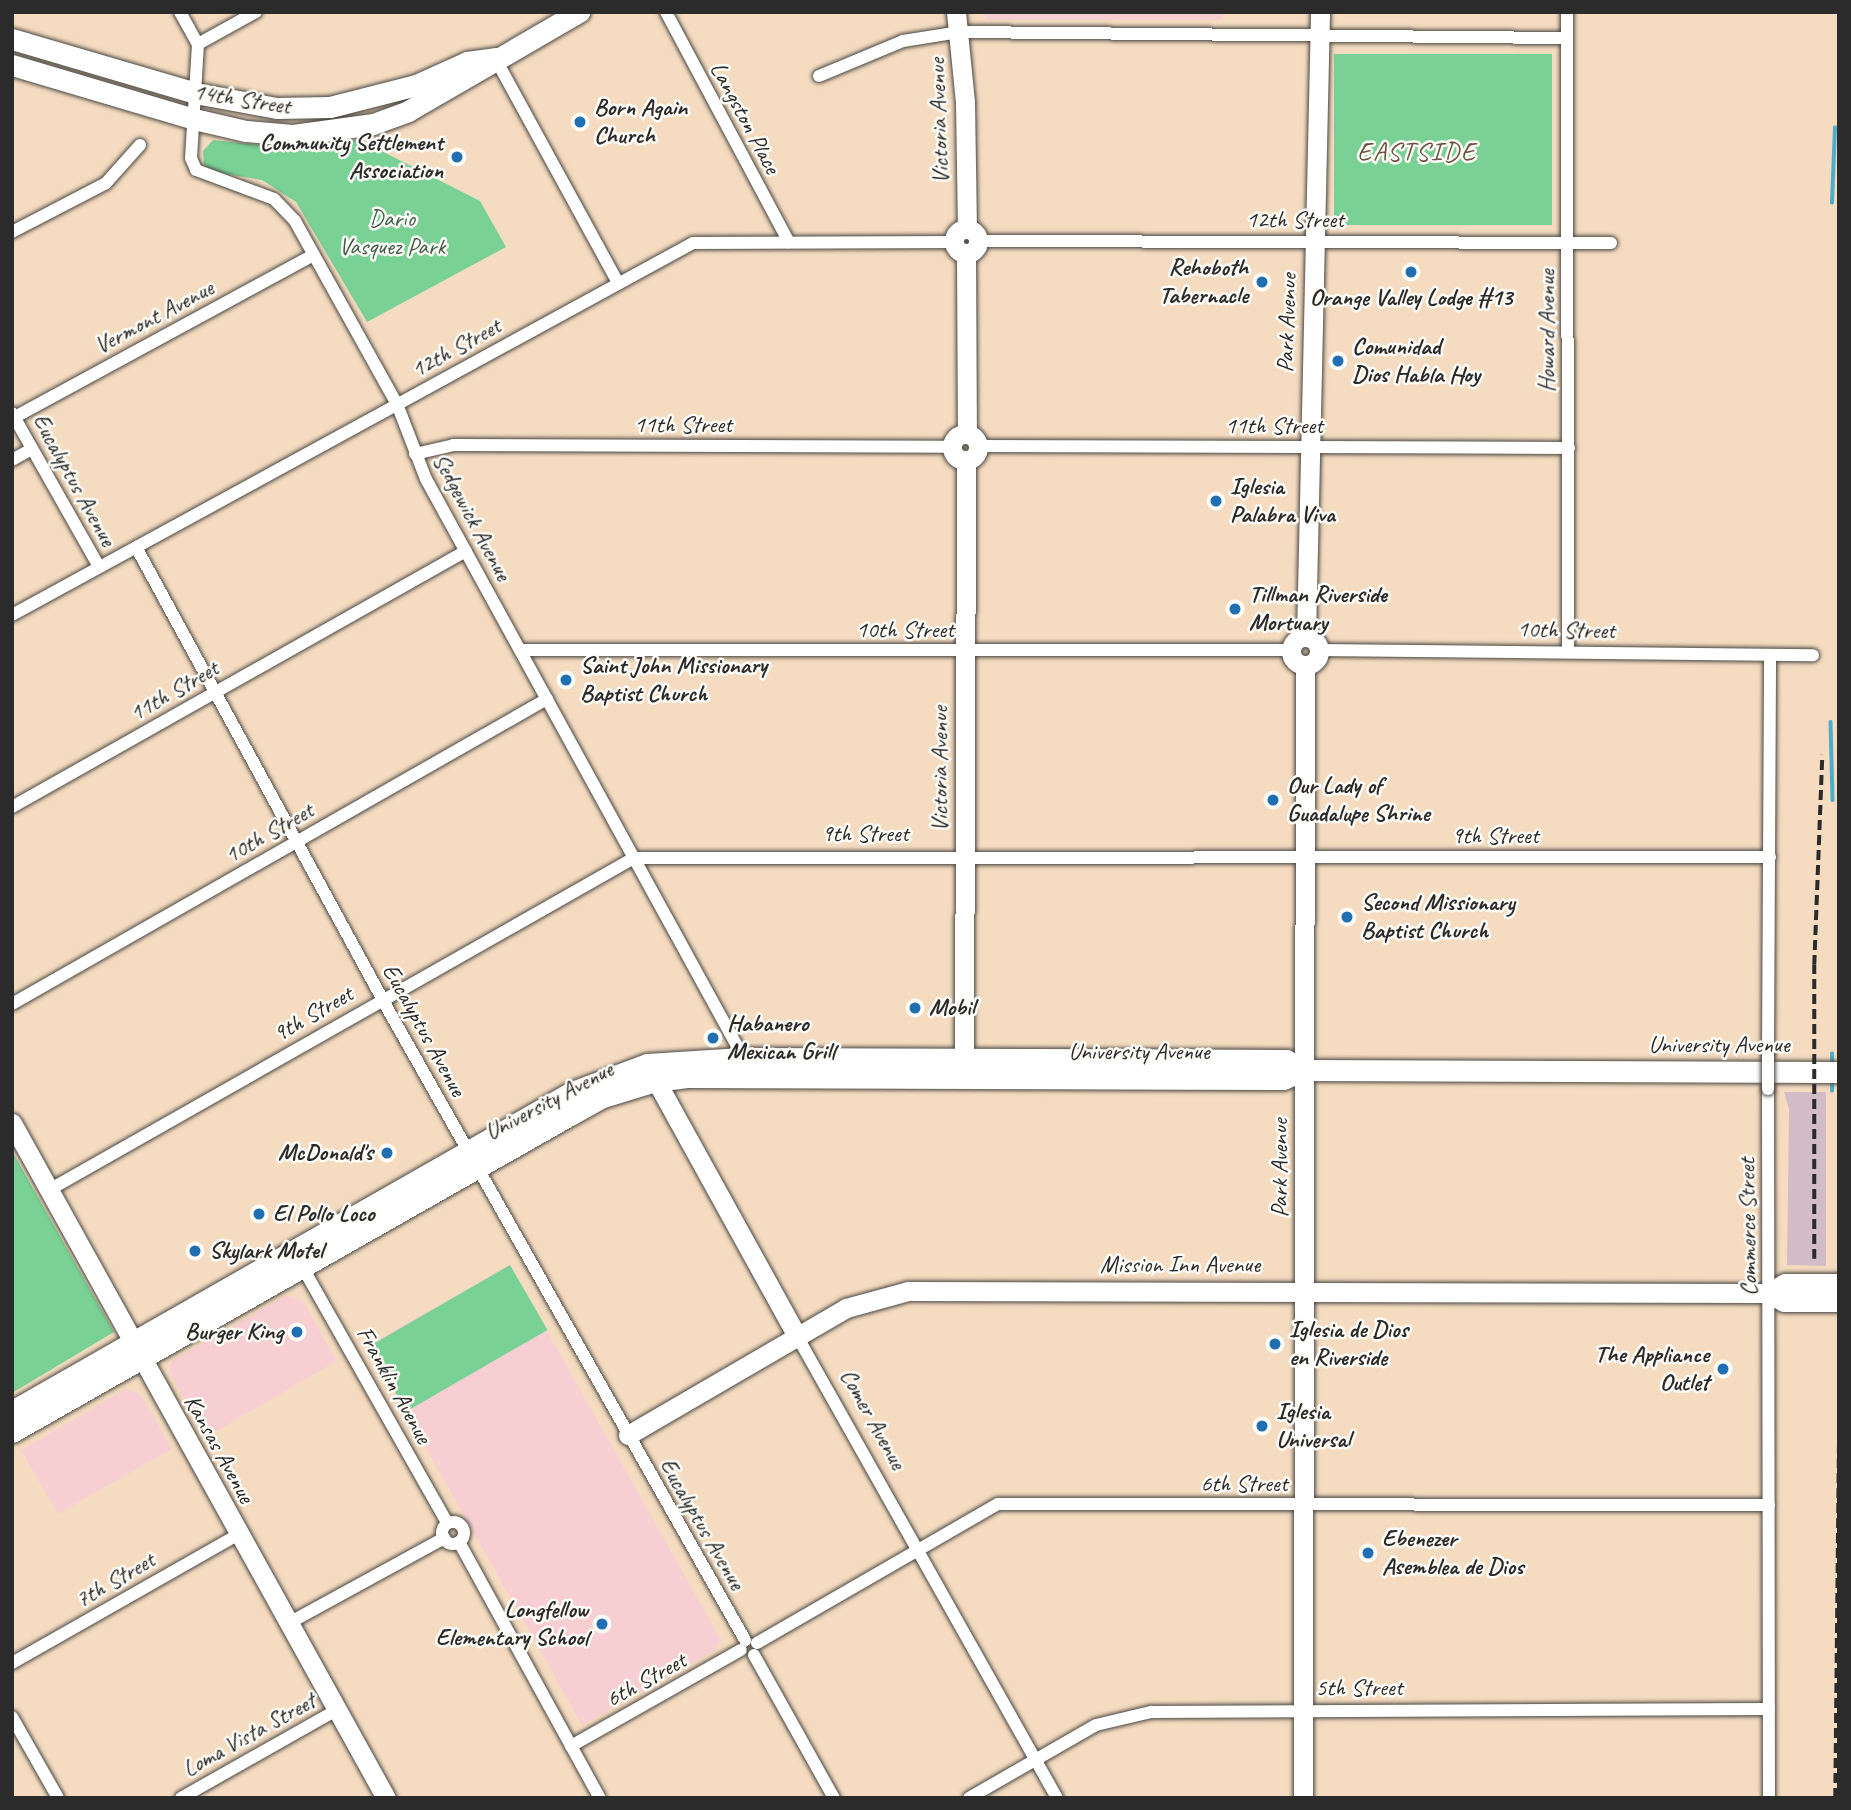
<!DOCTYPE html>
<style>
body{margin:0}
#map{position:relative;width:1851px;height:1810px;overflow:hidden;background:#f5dcc1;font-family:Caveat,sans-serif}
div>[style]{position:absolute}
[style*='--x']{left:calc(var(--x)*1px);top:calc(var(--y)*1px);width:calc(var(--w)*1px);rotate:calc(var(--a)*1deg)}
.built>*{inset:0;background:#f7cfd2;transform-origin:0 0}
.industrial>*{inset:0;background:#d2bdc6}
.green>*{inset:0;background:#7ad195;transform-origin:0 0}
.stream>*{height:3.5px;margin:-1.75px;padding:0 1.75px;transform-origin:1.75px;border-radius:1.75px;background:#4caecb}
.roads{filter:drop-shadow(0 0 2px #494642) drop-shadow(0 0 2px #494642)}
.street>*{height:12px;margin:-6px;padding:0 6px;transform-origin:6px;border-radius:6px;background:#fff}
.street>.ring{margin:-6px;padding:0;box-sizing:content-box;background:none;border:12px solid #fff;border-radius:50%}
.secondary>*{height:19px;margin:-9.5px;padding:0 9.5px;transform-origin:9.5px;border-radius:9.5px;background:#fff}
.secondary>.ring{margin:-9.5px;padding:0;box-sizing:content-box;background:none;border:19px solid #fff;border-radius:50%}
.primary>*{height:21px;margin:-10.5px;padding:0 10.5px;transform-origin:10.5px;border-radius:10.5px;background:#fff}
.rail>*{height:3.5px;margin-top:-1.75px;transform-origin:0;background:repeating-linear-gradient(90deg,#2b2b2b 0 10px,transparent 0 15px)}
.bridges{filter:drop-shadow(0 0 2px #494642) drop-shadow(0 0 2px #494642)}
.street-bridge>*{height:12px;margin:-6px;padding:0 6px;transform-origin:6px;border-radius:6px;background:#fff}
.dots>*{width:19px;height:19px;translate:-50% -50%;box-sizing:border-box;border:4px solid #fdfcf7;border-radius:50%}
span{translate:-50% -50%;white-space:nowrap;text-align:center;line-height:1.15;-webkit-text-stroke:5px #fdfcf7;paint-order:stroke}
.street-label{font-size:24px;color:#2b2b2b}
.poi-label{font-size:24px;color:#2b2b2b;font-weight:700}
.left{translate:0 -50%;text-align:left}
.right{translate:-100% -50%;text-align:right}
.park-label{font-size:24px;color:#435d4b}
.neighbourhood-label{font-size:26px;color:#6b5140;letter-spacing:2px}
.frame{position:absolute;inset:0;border:14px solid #2b2b2b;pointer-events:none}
</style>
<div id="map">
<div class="built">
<i style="left:985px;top:12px;width:238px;height:8px"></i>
<i style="clip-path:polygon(510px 1265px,721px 1640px,715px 1650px,582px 1725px,368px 1345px)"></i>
<i style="clip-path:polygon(287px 1295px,303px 1301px,337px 1361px,205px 1438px,169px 1371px,172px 1361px)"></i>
<i style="clip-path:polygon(126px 1389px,141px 1395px,172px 1449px,58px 1514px,21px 1450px)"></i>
</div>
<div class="industrial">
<i style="clip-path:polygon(1784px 1092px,1826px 1092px,1826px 1266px,1787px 1265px,1789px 1109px)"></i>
</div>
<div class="green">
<i style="left:1334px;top:54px;width:218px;height:171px"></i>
<i style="clip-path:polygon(213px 140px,267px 146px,360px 140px,480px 201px,506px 247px,367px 322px,296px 202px,262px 180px,215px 172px,204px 165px,203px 151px)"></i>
<i style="clip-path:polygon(12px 1151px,114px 1332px,12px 1393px)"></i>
<i style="left:510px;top:1265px;width:75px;height:163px;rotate:60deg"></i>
</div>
<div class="stream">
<i style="--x:1832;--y:203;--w:75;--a:-87.7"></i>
<i style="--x:1831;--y:722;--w:78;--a:88.5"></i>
<i style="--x:1832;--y:1066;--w:12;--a:-90"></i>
<i style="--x:1832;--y:1091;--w:10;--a:-90"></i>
</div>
<div class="roads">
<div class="street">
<i style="--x:180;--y:12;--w:37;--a:61"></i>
<i style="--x:198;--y:44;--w:114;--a:93.5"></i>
<i style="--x:191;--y:158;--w:13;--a:67"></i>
<i style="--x:196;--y:170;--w:83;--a:20.4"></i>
<i style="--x:274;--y:199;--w:30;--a:46"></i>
<i style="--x:295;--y:221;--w:210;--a:60.9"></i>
<i style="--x:397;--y:404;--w:80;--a:68.9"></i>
<i style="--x:426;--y:479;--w:644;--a:61.25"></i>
<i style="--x:736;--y:1044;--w:19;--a:72"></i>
<i style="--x:666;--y:12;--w:261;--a:61.9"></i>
<i style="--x:1567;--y:12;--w:638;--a:89.91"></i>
<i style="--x:198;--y:44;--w:66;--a:-28.9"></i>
<i style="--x:495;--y:58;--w:256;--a:61.3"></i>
<i style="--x:819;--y:76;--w:91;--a:-22.6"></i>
<i style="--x:903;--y:41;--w:58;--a:-9"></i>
<i style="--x:960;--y:32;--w:607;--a:0.57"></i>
<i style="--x:12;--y:232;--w:106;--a:-27.5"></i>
<i style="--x:106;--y:183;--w:51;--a:-48.2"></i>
<i style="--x:979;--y:241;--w:632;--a:0.18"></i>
<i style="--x:12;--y:413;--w:177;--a:60.5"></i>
<i style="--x:15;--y:417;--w:339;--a:-28.5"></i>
<i style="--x:979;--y:446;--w:590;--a:0.19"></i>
<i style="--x:415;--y:454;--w:39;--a:-13"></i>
<i style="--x:453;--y:445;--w:498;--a:0.2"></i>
<i style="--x:12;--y:460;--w:23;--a:-29"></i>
<i style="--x:136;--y:547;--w:531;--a:61.41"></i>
<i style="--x:390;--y:1013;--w:721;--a:60.48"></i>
<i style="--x:12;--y:615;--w:776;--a:-28.65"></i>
<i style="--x:693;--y:243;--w:260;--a:-0.2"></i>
<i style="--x:520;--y:650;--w:771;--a:0"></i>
<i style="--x:1319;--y:650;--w:494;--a:0.6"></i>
<i style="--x:12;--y:807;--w:521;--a:-29.42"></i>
<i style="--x:12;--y:1004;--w:616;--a:-29.69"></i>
<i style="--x:1768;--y:1052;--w:397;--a:-89.7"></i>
<i style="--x:1768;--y:1089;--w:709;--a:89.92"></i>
<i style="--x:49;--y:1190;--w:673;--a:-29.58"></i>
<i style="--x:634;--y:858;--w:1136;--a:-0.05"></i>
<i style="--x:303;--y:1268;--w:293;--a:60.5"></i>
<i style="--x:797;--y:1336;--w:530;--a:60.63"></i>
<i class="ring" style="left:442px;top:1522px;width:10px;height:10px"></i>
<i style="--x:459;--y:1542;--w:292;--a:61.2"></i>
<i style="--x:289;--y:1623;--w:177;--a:-28.7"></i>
<i style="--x:757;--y:1643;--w:278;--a:-30"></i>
<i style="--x:998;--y:1504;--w:771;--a:0.07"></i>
<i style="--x:754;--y:1655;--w:164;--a:60.8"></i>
<i style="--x:12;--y:1663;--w:261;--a:-29.6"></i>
<i style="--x:12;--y:1717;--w:93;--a:60.4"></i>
<i style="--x:571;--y:1746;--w:195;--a:-29.5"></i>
<i style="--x:181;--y:1798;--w:180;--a:-29.5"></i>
<i style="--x:969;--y:1798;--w:146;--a:-29.9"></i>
<i style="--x:1096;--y:1725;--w:57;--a:-13.3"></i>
<i style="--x:1151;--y:1712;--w:618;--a:-0.28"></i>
</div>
<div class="secondary">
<i style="--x:956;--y:12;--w:90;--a:84.3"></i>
<i style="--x:965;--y:102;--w:127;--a:89.1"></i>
<i class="ring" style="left:954px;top:229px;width:5px;height:5px"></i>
<i style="--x:966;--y:254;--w:180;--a:89.7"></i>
<i class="ring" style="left:952px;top:434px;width:7px;height:7px"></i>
<i style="--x:1306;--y:636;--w:624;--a:-88.71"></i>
<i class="ring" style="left:1291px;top:637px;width:9px;height:9px"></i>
<i style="--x:649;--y:1068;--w:306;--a:61.1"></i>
<i style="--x:964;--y:1072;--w:611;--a:-89.81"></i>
<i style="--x:12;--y:1123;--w:772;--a:61.01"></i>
<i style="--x:628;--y:1435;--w:252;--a:-30.2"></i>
<i style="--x:846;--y:1308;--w:64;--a:-15.3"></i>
<i style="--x:908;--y:1291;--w:862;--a:0.13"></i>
<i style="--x:1303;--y:1798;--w:1133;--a:-89.9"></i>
</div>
<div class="primary">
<i style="--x:12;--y:39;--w:191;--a:16.4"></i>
<i style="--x:195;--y:93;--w:83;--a:10.4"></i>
<i style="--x:277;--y:108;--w:53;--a:-1.1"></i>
<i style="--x:330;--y:107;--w:89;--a:-14.3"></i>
<i style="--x:416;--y:85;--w:56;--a:-24.3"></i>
<i style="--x:467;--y:62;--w:28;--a:-8"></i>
<i style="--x:12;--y:65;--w:190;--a:16.5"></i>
<i style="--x:194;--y:119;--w:53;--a:13"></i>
<i style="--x:246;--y:131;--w:47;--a:4.9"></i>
<i style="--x:293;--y:135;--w:81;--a:-7.8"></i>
<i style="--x:373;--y:124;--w:37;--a:-20"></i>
<i style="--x:408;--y:111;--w:198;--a:-30.1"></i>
<i style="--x:1839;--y:1284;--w:54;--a:180"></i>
<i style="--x:1785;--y:1284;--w:17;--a:149"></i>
<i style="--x:1770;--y:1293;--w:16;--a:30"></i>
<i style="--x:1784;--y:1301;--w:55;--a:0"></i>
<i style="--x:12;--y:1411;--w:644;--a:-29.67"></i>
<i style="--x:572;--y:1092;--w:80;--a:-20.5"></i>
<i style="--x:647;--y:1064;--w:95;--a:-3.6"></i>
<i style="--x:742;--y:1058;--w:544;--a:0.21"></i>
<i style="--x:1286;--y:1060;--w:21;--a:29"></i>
<i style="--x:12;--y:1432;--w:642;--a:-29.6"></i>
<i style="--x:570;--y:1115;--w:38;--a:-29"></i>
<i style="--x:603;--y:1097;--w:54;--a:-17.1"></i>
<i style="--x:655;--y:1081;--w:34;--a:-7"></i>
<i style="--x:689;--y:1077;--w:594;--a:0.19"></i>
<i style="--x:1283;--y:1079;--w:23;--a:-23"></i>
<i style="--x:1304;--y:1070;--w:535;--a:0.21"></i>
</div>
</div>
<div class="rail">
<i style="--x:1814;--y:1259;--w:294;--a:-90"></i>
<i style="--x:1814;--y:965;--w:210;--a:-87.8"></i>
<i style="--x:1835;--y:1798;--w:367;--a:-89.4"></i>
</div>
<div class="bridges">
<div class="street-bridge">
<i style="--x:1768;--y:1052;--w:37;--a:90"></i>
</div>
</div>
<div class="dots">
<i style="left:580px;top:122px;background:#1f6fb2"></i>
<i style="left:457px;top:157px;background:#1f6fb2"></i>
<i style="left:1411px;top:272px;background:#1f6fb2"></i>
<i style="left:1262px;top:282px;background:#1f6fb2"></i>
<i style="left:1338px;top:361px;background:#1f6fb2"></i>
<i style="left:1216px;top:501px;background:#1f6fb2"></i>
<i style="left:1235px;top:609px;background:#1f6fb2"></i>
<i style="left:566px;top:680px;background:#1f6fb2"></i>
<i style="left:1273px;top:800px;background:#1f6fb2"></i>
<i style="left:1347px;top:917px;background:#1f6fb2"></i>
<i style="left:915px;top:1008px;background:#1f6fb2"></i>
<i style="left:713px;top:1038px;background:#1f6fb2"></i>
<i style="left:387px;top:1153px;background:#1f6fb2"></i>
<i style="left:259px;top:1214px;background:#1f6fb2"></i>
<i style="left:195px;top:1251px;background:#1f6fb2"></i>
<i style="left:297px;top:1332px;background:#1f6fb2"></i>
<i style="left:1275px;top:1344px;background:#1f6fb2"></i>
<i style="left:1723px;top:1369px;background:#1f6fb2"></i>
<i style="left:1262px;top:1426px;background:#1f6fb2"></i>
<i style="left:1368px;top:1553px;background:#1f6fb2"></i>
<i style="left:602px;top:1624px;background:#1f6fb2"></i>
</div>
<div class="street-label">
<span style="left:242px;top:99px;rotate:9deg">14th Street</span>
<span style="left:745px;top:118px;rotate:62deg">Langston Place</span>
<span style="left:939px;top:121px;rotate:-92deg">Victoria Avenue</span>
<span style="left:1295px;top:220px">12th Street</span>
<span style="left:154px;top:317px;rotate:-28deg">Vermont Avenue</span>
<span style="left:1287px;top:323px;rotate:-88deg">Park Avenue</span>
<span style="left:1547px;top:331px;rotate:-90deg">Howard Avenue</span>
<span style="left:456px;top:348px;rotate:-29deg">12th Street</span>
<span style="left:683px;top:425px">11th Street</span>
<span style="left:1274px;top:426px">11th Street</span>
<span style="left:74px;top:480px;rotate:61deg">Eucalyptus Avenue</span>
<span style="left:472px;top:517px;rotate:62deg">Sedgewick Avenue</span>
<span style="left:905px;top:630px">10th Street</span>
<span style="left:1566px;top:630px;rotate:1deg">10th Street</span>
<span style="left:174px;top:691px;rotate:-30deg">11th Street</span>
<span style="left:940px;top:769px;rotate:-90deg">Victoria Avenue</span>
<span style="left:269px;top:833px;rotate:-30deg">10th Street</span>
<span style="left:865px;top:834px">9th Street</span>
<span style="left:1495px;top:836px">9th Street</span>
<span style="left:313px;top:1014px;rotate:-30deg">9th Street</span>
<span style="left:424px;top:1030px;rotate:61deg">Eucalyptus Avenue</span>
<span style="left:1719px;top:1045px">University Avenue</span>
<span style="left:1139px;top:1052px">University Avenue</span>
<span style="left:549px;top:1101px;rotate:-28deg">University Avenue</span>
<span style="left:1280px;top:1168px;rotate:-90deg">Park Avenue</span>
<span style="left:1748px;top:1227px;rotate:-91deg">Commerce Street</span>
<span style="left:1180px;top:1265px">Mission Inn Avenue</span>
<span style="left:394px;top:1385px;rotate:61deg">Franklin Avenue</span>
<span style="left:873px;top:1419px;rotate:61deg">Comer Avenue</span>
<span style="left:219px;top:1449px;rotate:61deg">Kansas Avenue</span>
<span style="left:1244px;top:1484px">6th Street</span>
<span style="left:702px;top:1524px;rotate:60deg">Eucalyptus Avenue</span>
<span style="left:115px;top:1580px;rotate:-30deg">7th Street</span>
<span style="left:646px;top:1680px;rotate:-29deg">6th Street</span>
<span style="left:1359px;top:1688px">5th Street</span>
<span style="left:249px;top:1735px;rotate:-29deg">Loma Vista Street</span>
</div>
<div class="poi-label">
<span class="left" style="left:594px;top:122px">Born Again<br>Church</span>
<span class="right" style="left:443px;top:157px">Community Settlement<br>Association</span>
<span class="right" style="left:1248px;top:282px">Rehoboth<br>Tabernacle</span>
<span style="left:1411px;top:298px">Orange Valley Lodge #13</span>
<span class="left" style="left:1352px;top:361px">Comunidad<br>Dios Habla Hoy</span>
<span class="left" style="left:1230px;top:501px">Iglesia<br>Palabra Viva</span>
<span class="left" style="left:1249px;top:609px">Tillman Riverside<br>Mortuary</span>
<span class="left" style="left:580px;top:680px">Saint John Missionary<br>Baptist Church</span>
<span class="left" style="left:1287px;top:800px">Our Lady of<br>Guadalupe Shrine</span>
<span class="left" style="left:1361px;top:917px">Second Missionary<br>Baptist Church</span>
<span class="left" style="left:929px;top:1008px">Mobil</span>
<span class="left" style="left:727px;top:1038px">Habanero<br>Mexican Grill</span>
<span class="right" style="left:373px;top:1153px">McDonald's</span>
<span class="left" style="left:273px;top:1214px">El Pollo Loco</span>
<span class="left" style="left:209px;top:1251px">Skylark Motel</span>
<span class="left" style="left:1289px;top:1344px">Iglesia de Dios<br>en Riverside</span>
<span class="right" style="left:283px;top:1332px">Burger King</span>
<span class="right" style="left:1709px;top:1369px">The Appliance<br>Outlet</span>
<span class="left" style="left:1276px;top:1426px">Iglesia<br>Universal</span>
<span class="left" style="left:1382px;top:1553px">Ebenezer<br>Asemblea de Dios</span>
<span class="right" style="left:588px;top:1624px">Longfellow<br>Elementary School</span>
</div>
<div class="park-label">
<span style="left:392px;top:233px">Dario<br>Vasquez Park</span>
</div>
<div class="neighbourhood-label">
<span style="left:1417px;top:152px">EASTSIDE</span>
</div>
<div class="frame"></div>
</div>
